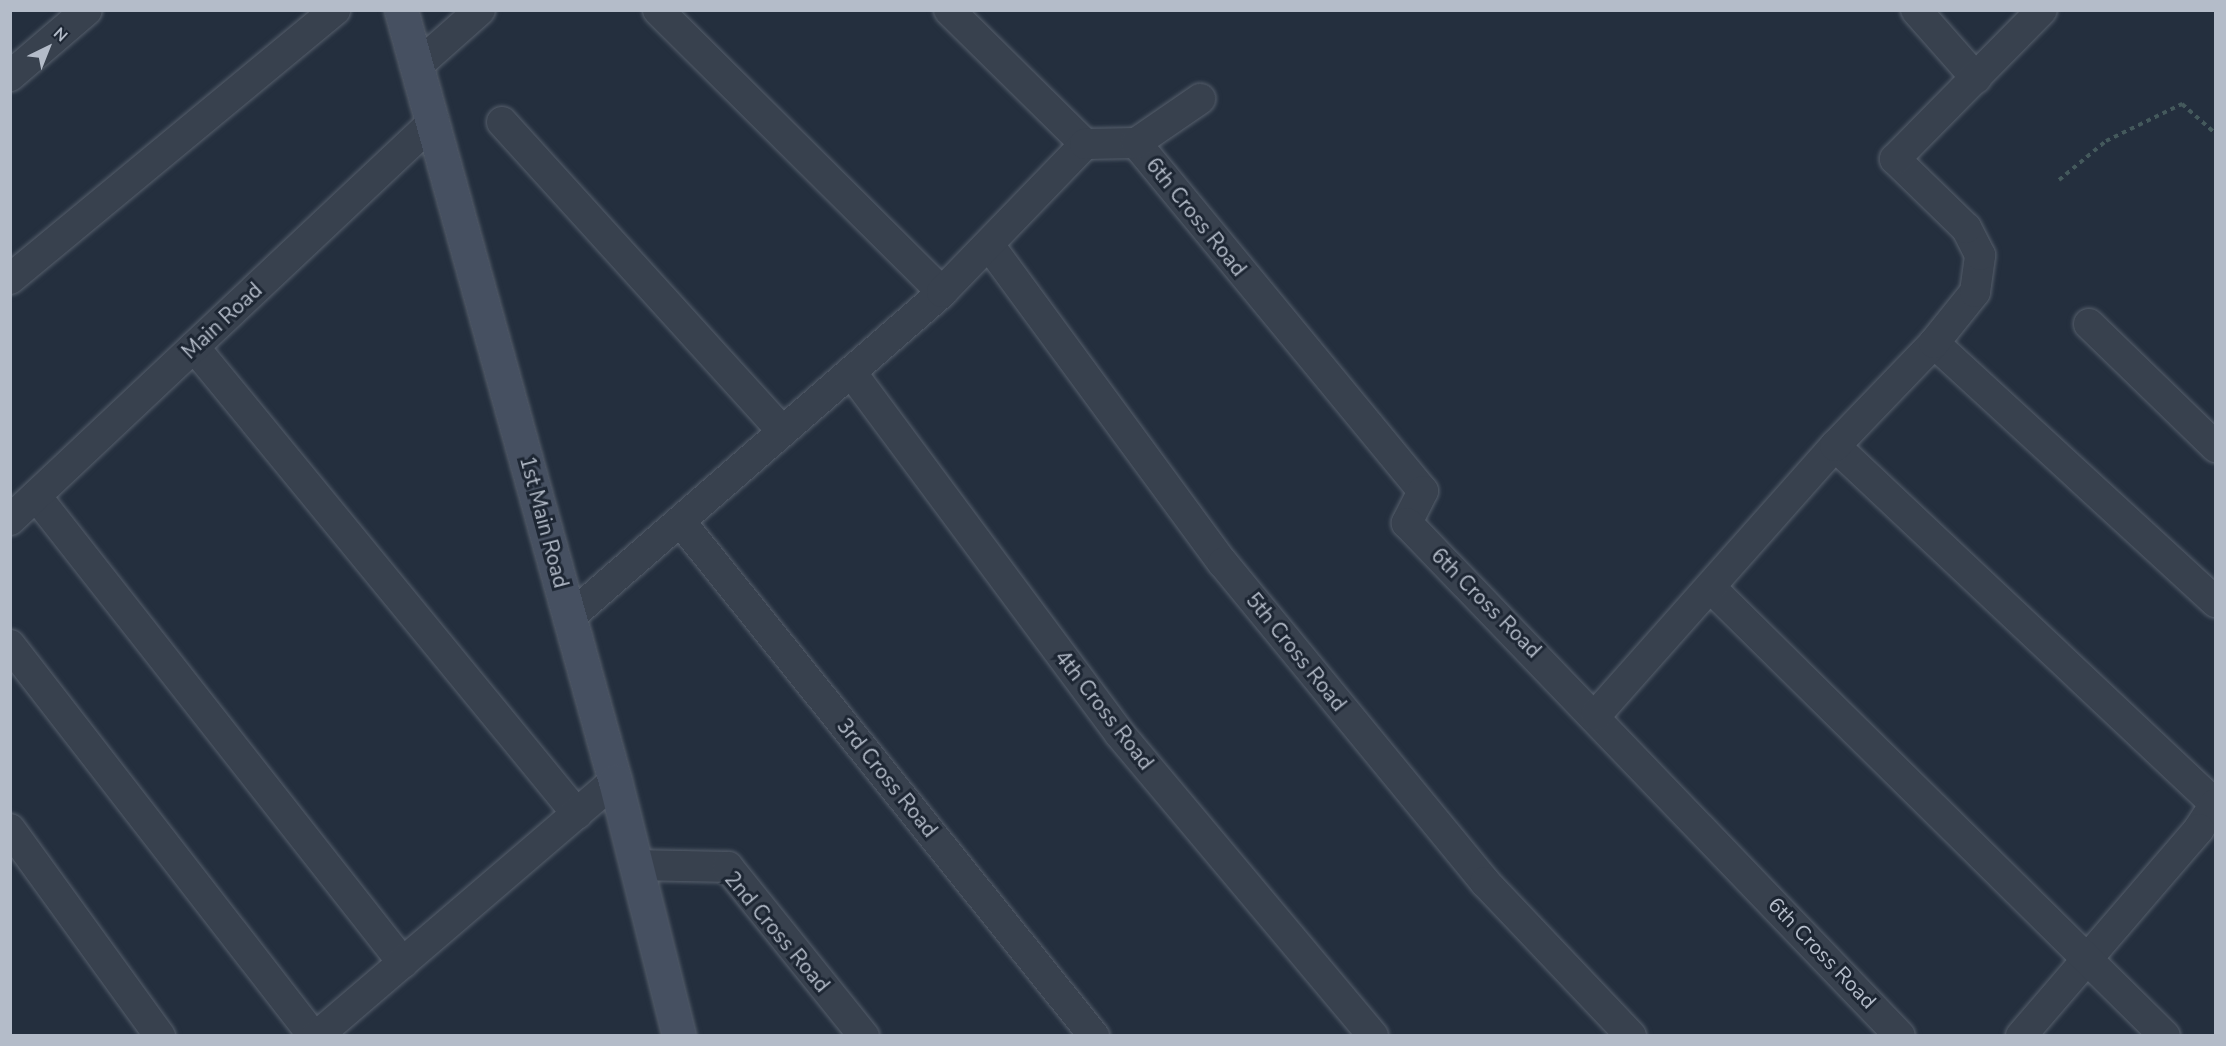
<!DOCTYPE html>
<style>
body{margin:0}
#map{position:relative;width:2226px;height:1046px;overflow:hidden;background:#242f3e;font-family:"Nunito Sans",sans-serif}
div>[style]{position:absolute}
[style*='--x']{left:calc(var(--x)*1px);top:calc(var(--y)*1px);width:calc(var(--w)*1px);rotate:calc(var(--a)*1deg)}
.path>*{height:4px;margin-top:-2px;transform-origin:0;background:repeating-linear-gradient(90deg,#44595c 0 4.5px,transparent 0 9px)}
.roads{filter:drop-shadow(0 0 2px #565f6c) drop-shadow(0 0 2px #565f6c)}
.street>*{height:30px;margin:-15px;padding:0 15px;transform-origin:15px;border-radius:15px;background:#38414e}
.secondary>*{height:33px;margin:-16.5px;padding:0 16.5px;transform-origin:16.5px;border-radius:16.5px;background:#465061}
span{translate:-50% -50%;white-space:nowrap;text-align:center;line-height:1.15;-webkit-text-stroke:6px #1d2633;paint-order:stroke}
.street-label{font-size:21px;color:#b4bcc9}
.frame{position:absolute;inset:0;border:12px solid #b4bcc9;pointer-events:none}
.north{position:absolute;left:18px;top:18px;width:60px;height:60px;-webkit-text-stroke:4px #1d2633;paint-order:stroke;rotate:43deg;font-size:16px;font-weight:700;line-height:24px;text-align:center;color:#b4bcc9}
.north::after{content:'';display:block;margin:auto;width:21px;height:27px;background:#b4bcc9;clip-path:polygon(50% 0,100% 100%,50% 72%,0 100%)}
</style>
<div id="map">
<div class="path">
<i style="--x:2059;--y:180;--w:61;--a:-39.7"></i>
<i style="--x:2106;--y:141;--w:85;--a:-26"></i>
<i style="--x:2182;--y:104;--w:45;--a:41.4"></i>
</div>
<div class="roads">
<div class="street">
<i style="--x:658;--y:10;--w:400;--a:44.8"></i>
<i style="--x:949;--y:10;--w:191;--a:44.6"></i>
<i style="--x:1916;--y:10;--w:91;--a:48.6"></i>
<i style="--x:418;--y:65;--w:83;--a:-41.6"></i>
<i style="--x:10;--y:76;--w:101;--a:-40.6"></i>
<i style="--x:502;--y:122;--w:417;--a:47.8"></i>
<i style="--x:1136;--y:143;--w:451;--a:50.5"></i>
<i style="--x:1423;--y:491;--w:36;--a:117"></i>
<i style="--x:1407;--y:523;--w:711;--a:46.14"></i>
<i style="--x:989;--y:245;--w:395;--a:53.7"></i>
<i style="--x:1223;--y:563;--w:413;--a:50.6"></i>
<i style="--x:1485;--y:882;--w:212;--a:46.5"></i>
<i style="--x:10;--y:279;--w:422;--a:-39.6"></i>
<i style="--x:2089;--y:324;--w:177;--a:44.1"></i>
<i style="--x:1934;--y:343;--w:383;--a:42.6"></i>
<i style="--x:194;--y:347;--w:604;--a:50.64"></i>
<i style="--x:851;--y:372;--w:450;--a:53.4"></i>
<i style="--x:1119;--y:733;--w:395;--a:50"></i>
<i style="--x:1835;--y:446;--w:522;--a:43.29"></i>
<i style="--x:2215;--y:804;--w:30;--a:123"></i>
<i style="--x:2199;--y:829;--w:273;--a:130.7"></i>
<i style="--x:36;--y:496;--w:594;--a:51.84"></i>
<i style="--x:10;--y:520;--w:582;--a:-43.26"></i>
<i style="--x:680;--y:521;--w:661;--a:51.2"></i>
<i style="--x:1712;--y:589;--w:636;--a:44.62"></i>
<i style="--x:570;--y:617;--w:494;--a:-41.1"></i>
<i style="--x:942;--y:292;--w:206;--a:-46"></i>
<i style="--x:1085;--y:144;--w:51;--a:-1.1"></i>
<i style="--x:1136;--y:143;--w:78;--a:-34.5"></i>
<i style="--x:10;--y:645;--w:495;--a:52.2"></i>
<i style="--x:1596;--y:715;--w:360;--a:-48.4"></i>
<i style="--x:1835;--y:446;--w:143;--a:-46.1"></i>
<i style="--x:1934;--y:343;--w:65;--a:-51.2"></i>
<i style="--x:1975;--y:292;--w:37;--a:-82"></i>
<i style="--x:1980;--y:255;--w:30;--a:-117"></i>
<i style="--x:1966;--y:228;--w:99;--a:-135.8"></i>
<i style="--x:1895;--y:159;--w:209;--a:-45.4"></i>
<i style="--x:10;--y:829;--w:256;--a:54.1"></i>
<i style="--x:636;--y:865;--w:92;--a:1.2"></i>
<i style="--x:728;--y:867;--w:217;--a:51.2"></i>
<i style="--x:317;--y:1036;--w:392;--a:-40.6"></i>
</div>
<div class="secondary">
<i style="--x:401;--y:10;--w:800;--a:74.49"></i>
<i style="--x:615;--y:781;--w:263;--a:75.9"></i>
</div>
</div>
<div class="street-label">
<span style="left:1196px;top:217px;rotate:51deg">6th Cross Road</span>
<span style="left:222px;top:321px;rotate:-43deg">Main Road</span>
<span style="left:544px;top:522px;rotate:75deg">1st Main Road</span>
<span style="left:1486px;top:603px;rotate:45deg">6th Cross Road</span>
<span style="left:1296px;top:652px;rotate:51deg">5th Cross Road</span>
<span style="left:1104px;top:710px;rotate:52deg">4th Cross Road</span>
<span style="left:887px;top:778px;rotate:51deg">3rd Cross Road</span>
<span style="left:777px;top:932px;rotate:50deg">2nd Cross Road</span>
<span style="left:1822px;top:953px;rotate:46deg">6th Cross Road</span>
</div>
<div class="frame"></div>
<div class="north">N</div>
</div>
